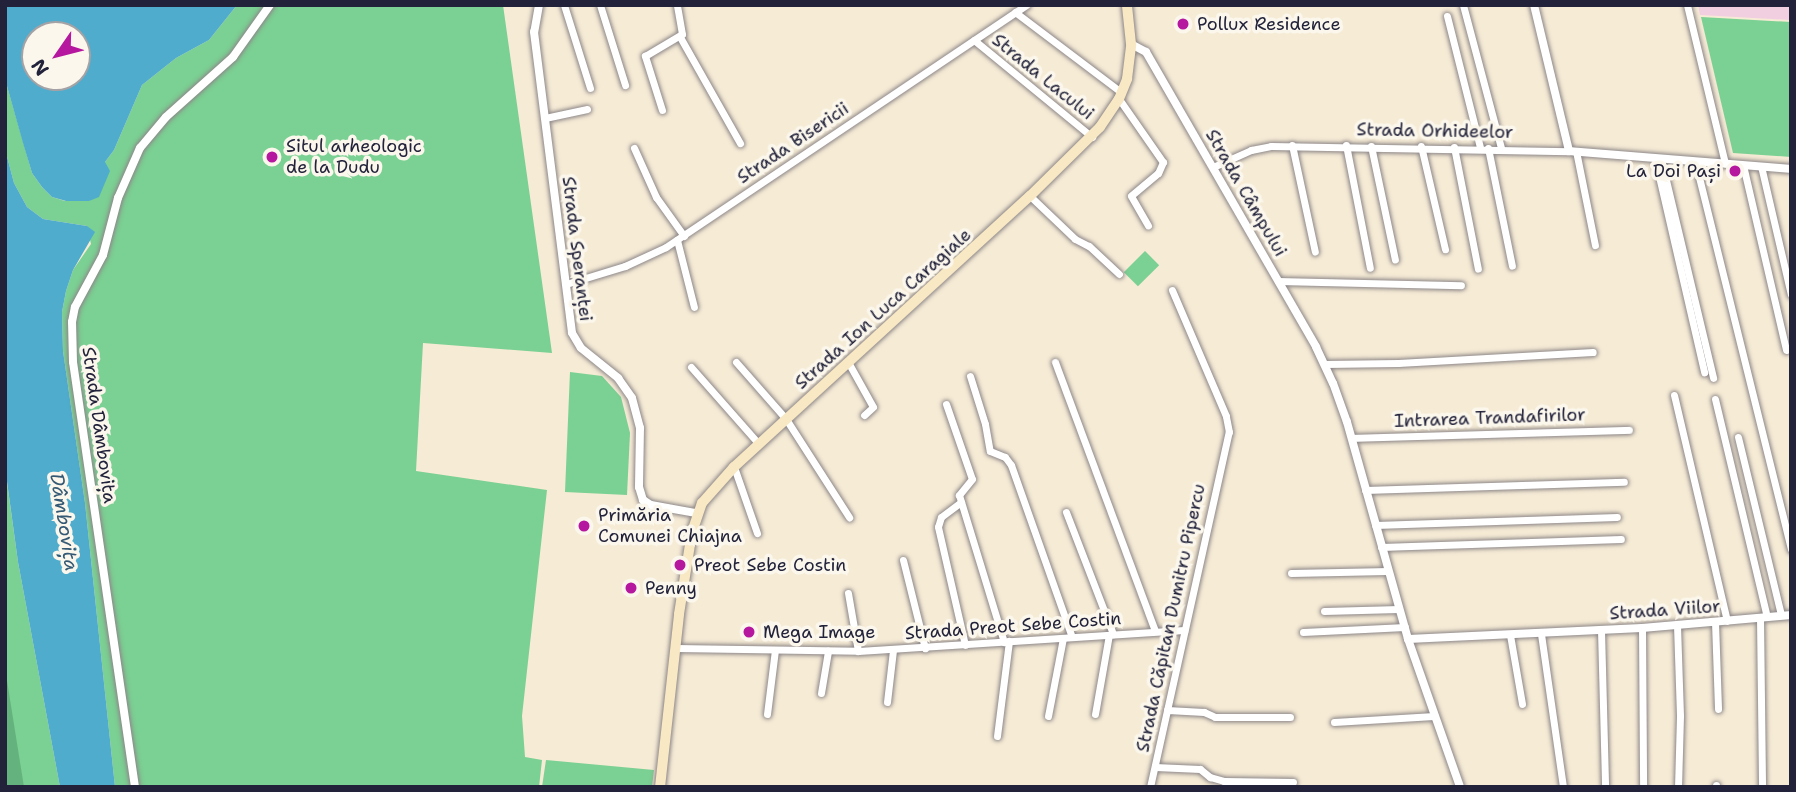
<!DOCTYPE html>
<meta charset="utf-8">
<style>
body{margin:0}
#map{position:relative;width:1796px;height:792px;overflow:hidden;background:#f6ebd5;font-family:"Shantell Sans",sans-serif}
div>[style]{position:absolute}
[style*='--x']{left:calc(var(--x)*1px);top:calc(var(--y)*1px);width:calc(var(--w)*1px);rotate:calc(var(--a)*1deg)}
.built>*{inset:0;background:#f2cfe0}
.green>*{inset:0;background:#7bd093;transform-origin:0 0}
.forest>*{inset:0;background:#64b27d}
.water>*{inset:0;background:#4faccd}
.roads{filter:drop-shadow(0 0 2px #8c8688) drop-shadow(0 0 2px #8c8688)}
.minor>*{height:7px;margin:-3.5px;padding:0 3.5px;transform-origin:3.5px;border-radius:3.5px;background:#fff}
.tertiary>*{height:8px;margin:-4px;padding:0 4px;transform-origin:4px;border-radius:4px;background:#fff}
.secondary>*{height:10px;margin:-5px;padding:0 5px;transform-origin:5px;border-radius:5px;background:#f8e8c3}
.dots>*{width:19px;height:19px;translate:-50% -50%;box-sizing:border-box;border:4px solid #fbf7ec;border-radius:50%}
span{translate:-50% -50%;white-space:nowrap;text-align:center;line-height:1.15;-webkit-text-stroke:7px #fbf7ec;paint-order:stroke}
.poi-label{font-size:18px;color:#22223b}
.left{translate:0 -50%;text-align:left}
.right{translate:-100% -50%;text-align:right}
.street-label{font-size:18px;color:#22223b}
.water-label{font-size:19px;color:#345975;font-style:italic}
.frame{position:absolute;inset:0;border:7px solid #22223b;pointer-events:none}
.north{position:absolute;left:21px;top:21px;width:70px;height:70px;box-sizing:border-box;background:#fbf7ec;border:2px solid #a4a2a5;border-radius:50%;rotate:235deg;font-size:19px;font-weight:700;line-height:28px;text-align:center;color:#22223b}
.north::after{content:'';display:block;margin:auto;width:24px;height:32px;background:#b5179e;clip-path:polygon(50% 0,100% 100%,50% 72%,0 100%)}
</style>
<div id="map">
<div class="built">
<i style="clip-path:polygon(1698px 5px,1791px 5px,1791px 20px,1700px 15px)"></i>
</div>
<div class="green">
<i style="clip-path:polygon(237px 5px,503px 5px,552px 353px,423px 343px,416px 471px,547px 490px,522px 716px,525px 757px,542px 760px,539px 787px,115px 787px,85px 503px,63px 351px,62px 312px,66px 291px,73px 270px,91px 244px,87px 226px,43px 219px,27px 207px,14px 183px,5px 149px,5px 79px,32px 173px,42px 187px,52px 197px,65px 201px,89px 201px,101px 187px,105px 162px,114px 150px,142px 85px,176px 58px,209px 40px)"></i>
<i style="clip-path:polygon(1701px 17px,1791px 22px,1791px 157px,1733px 153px)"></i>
<i style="left:1145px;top:251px;width:20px;height:30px;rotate:45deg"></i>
<i style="clip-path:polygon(570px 372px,602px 376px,621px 397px,630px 433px,627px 495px,565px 492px)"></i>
<i style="clip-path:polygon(5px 468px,18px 562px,60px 787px,5px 787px)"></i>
<i style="clip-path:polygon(546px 760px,654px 770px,652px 787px,542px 787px)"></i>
</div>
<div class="forest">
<i style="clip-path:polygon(5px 668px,24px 787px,5px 787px)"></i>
</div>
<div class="water">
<i style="clip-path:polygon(evenodd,5px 5px,237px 5px,209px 40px,176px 58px,142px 85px,114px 150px,105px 162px,110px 171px,99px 197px,89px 201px,66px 201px,52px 197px,42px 187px,32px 173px,23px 143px,5px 79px,5px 5px,35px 35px,77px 35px,77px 77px,35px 77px,35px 35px)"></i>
<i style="clip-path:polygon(5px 149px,14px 183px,27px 207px,43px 219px,87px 226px,95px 232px,73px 270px,66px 291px,62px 312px,63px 351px,85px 503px,115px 787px,60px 787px,18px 562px,5px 467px)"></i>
</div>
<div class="roads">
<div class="minor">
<i style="--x:564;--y:5;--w:87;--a:72.6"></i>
<i style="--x:600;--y:5;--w:84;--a:72.6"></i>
<i style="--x:1463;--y:5;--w:148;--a:75.1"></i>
<i style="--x:1687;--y:5;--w:163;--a:76.5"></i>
<i style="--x:1015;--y:12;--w:134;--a:37.1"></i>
<i style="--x:1447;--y:16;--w:135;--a:75.9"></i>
<i style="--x:680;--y:37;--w:122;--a:60.5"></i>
<i style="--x:974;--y:40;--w:153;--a:39.4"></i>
<i style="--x:1119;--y:99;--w:77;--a:55.1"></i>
<i style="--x:1163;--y:162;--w:12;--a:114"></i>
<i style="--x:1158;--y:173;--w:35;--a:140"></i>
<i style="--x:1131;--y:196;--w:34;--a:60"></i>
<i style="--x:662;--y:110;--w:57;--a:-107.5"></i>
<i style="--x:645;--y:56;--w:43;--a:-30.7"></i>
<i style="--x:682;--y:34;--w:29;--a:-100"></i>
<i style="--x:545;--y:118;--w:43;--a:-12.1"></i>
<i style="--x:1292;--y:145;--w:109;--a:77.9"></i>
<i style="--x:1346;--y:145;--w:125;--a:79"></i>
<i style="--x:1371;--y:146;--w:116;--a:78.1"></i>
<i style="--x:1421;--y:146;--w:106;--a:76.9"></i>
<i style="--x:1454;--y:147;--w:124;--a:78.9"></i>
<i style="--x:634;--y:148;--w:54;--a:65.8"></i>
<i style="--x:656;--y:197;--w:48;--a:54.3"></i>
<i style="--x:1488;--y:148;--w:120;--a:78.5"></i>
<i style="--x:1576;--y:151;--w:96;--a:78.6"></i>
<i style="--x:1655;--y:159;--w:219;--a:77"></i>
<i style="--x:1661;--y:159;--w:225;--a:76.6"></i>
<i style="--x:1695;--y:161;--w:400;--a:76.1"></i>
<i style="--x:1743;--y:165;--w:190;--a:76.9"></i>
<i style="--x:1761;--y:166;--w:132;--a:76.9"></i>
<i style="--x:1213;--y:167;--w:42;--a:-24.1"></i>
<i style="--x:1251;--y:150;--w:20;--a:-11"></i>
<i style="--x:1271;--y:146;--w:298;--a:1"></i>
<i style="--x:1030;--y:196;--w:62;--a:43.7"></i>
<i style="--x:1075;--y:239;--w:16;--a:27"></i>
<i style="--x:1089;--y:246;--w:41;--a:43"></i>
<i style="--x:677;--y:240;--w:69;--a:75.8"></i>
<i style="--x:1278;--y:281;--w:183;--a:1.3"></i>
<i style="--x:566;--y:284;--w:62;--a:-17"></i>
<i style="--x:625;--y:266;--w:45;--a:-24.9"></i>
<i style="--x:666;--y:247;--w:434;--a:-33.9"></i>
<i style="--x:736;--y:362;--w:76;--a:48.7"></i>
<i style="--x:786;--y:419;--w:117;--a:57.3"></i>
<i style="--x:848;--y:362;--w:51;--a:60.9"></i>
<i style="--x:873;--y:407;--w:12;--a:138"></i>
<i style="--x:1055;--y:362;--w:287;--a:69.6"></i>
<i style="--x:1325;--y:364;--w:73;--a:-0.8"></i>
<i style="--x:1398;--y:363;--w:195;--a:-3.2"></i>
<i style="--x:691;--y:367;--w:103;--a:48.6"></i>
<i style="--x:970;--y:376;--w:50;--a:72.6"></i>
<i style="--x:985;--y:424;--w:27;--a:80"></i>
<i style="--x:990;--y:451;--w:16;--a:22"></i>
<i style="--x:1005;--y:457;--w:10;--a:53"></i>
<i style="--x:1011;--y:465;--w:182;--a:70.5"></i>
<i style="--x:1674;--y:395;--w:232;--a:76.8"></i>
<i style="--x:1715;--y:399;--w:224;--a:76.6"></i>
<i style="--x:946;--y:404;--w:79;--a:70.9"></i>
<i style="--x:972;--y:479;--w:21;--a:129"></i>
<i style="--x:959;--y:495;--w:154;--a:73"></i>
<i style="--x:1738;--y:437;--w:183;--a:76.4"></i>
<i style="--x:1352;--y:438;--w:277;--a:-1.7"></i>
<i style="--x:734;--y:467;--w:70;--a:70.8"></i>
<i style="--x:1365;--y:490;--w:259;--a:-1.8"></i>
<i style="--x:961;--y:502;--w:25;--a:143"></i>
<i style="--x:941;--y:517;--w:10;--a:107"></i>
<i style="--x:938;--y:527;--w:121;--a:77.1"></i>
<i style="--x:1066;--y:512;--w:131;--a:68.9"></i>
<i style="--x:1375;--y:525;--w:242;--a:-1.9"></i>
<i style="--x:1381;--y:547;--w:240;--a:-1.9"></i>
<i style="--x:903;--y:560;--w:91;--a:76"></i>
<i style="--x:1291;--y:573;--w:97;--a:-1.2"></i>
<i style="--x:848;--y:593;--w:59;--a:80.2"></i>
<i style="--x:1324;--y:611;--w:75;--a:-1.5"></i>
<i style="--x:1760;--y:618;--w:169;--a:89.3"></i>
<i style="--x:1715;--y:622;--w:87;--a:88"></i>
<i style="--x:1677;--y:625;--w:91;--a:88.1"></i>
<i style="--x:1680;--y:716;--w:71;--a:91.6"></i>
<i style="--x:1642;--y:628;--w:159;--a:89.6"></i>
<i style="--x:1601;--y:630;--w:157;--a:88.5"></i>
<i style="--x:1303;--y:632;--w:102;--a:-2.8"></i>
<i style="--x:1541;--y:634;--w:155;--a:81.8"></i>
<i style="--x:1510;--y:635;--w:70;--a:80.1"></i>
<i style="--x:676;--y:648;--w:182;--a:0.9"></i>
<i style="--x:858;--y:651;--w:327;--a:-3.7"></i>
<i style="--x:821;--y:693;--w:43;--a:-80.5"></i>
<i style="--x:887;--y:702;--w:52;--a:-83.4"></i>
<i style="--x:1167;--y:710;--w:37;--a:3"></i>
<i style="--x:1204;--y:712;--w:12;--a:24"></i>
<i style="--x:1215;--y:717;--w:75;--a:0"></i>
<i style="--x:767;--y:714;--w:64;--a:-82.9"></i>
<i style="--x:1095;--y:714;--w:80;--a:-80"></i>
<i style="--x:1048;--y:716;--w:79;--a:-79.1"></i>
<i style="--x:1334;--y:722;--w:100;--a:-3.4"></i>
<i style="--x:997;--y:736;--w:96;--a:-82.8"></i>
<i style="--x:1155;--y:767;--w:45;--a:2.5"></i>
<i style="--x:1200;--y:769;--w:13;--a:39"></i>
<i style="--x:1210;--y:777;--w:15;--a:16"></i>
<i style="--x:1224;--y:781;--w:69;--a:0.8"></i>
<i style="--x:1716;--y:785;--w:2;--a:90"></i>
<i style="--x:1150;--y:787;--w:364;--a:-77.5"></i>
<i style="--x:1229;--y:432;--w:16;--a:-101"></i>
<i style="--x:1226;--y:416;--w:137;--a:-113.2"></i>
</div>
<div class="tertiary">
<i style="--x:539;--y:5;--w:27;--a:100"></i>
<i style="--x:534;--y:32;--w:303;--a:82.8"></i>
<i style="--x:572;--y:333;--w:17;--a:59"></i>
<i style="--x:581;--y:348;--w:48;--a:39"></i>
<i style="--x:618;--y:378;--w:24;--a:55"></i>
<i style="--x:632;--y:398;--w:31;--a:75"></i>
<i style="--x:640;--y:428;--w:59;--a:91"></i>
<i style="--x:639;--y:487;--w:14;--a:73"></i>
<i style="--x:643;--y:500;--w:9;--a:32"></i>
<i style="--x:651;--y:505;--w:46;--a:10.1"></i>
<i style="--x:1534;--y:5;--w:150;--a:76.5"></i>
<i style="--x:1569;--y:151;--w:223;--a:4.6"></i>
<i style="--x:1131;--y:44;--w:17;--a:28"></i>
<i style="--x:1146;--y:52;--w:340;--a:60"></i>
<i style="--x:1316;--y:347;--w:40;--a:65"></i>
<i style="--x:1333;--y:383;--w:41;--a:70.3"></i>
<i style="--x:1347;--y:422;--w:225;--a:74.3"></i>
<i style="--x:1408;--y:639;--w:157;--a:70.6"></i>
<i style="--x:1408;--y:639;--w:234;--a:-2.7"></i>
<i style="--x:1642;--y:628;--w:150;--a:-5"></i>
<i style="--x:135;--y:787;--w:429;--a:-98.3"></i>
<i style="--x:73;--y:362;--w:40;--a:-91.4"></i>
<i style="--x:72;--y:322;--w:15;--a:-79"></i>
<i style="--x:75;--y:307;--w:59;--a:-61.7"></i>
<i style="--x:103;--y:255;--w:59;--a:-75.3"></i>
<i style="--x:118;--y:198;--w:55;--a:-66.3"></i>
<i style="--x:140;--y:148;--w:40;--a:-50"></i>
<i style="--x:166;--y:117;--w:90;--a:-41.8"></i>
<i style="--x:233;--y:57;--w:64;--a:-54.6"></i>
</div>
<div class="secondary">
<i style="--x:660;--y:787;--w:174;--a:-83.7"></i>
<i style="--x:679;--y:614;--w:83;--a:-81"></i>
<i style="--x:692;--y:532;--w:31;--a:-71"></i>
<i style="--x:702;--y:503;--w:48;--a:-48.4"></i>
<i style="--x:734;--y:467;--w:401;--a:-42.5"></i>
<i style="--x:1030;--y:196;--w:98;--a:-44.6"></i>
<i style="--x:1100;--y:127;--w:34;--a:-56"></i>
<i style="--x:1119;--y:99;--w:22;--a:-68"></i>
<i style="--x:1127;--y:79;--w:35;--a:-83"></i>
<i style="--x:1131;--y:44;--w:39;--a:-96"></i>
</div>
</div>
<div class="dots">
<i style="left:1183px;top:24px;background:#b5179e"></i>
<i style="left:272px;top:157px;background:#b5179e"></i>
<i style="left:1735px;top:171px;background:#b5179e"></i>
<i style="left:584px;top:526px;background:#b5179e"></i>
<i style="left:680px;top:565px;background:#b5179e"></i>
<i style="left:631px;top:588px;background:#b5179e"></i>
<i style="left:749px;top:632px;background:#b5179e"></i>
</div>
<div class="poi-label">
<span class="left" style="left:1197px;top:24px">Pollux Residence</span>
<span class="left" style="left:286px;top:157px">Situl arheologic<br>de la Dudu</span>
<span class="right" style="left:1721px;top:171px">La Doi Pași</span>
<span class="left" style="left:598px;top:526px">Primăria<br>Comunei Chiajna</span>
<span class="left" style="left:694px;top:565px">Preot Sebe Costin</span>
<span class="left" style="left:645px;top:588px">Penny</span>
<span class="left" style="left:763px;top:632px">Mega Image</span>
</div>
<div class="street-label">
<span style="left:1043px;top:77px;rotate:39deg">Strada Lacului</span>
<span style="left:1435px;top:131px;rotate:1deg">Strada Orhideelor</span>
<span style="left:793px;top:143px;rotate:-34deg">Strada Bisericii</span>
<span style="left:1246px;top:193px;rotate:60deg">Strada Câmpului</span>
<span style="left:577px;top:249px;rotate:83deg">Strada Speranței</span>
<span style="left:883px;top:309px;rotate:-42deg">Strada Ion Luca Caragiale</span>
<span style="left:1490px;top:418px;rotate:-2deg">Intrarea Trandafirilor</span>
<span style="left:99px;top:425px;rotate:82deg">Strada Dâmbovița</span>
<span style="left:1665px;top:610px;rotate:-4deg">Strada Viilor</span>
<span style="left:1171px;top:618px;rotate:-78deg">Strada Căpitan Dumitru Pipercu</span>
<span style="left:1013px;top:626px;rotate:-4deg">Strada Preot Sebe Costin</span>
</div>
<div class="water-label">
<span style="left:64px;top:522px;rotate:81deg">Dâmbovița</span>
</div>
<div class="frame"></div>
<div class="north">N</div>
</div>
